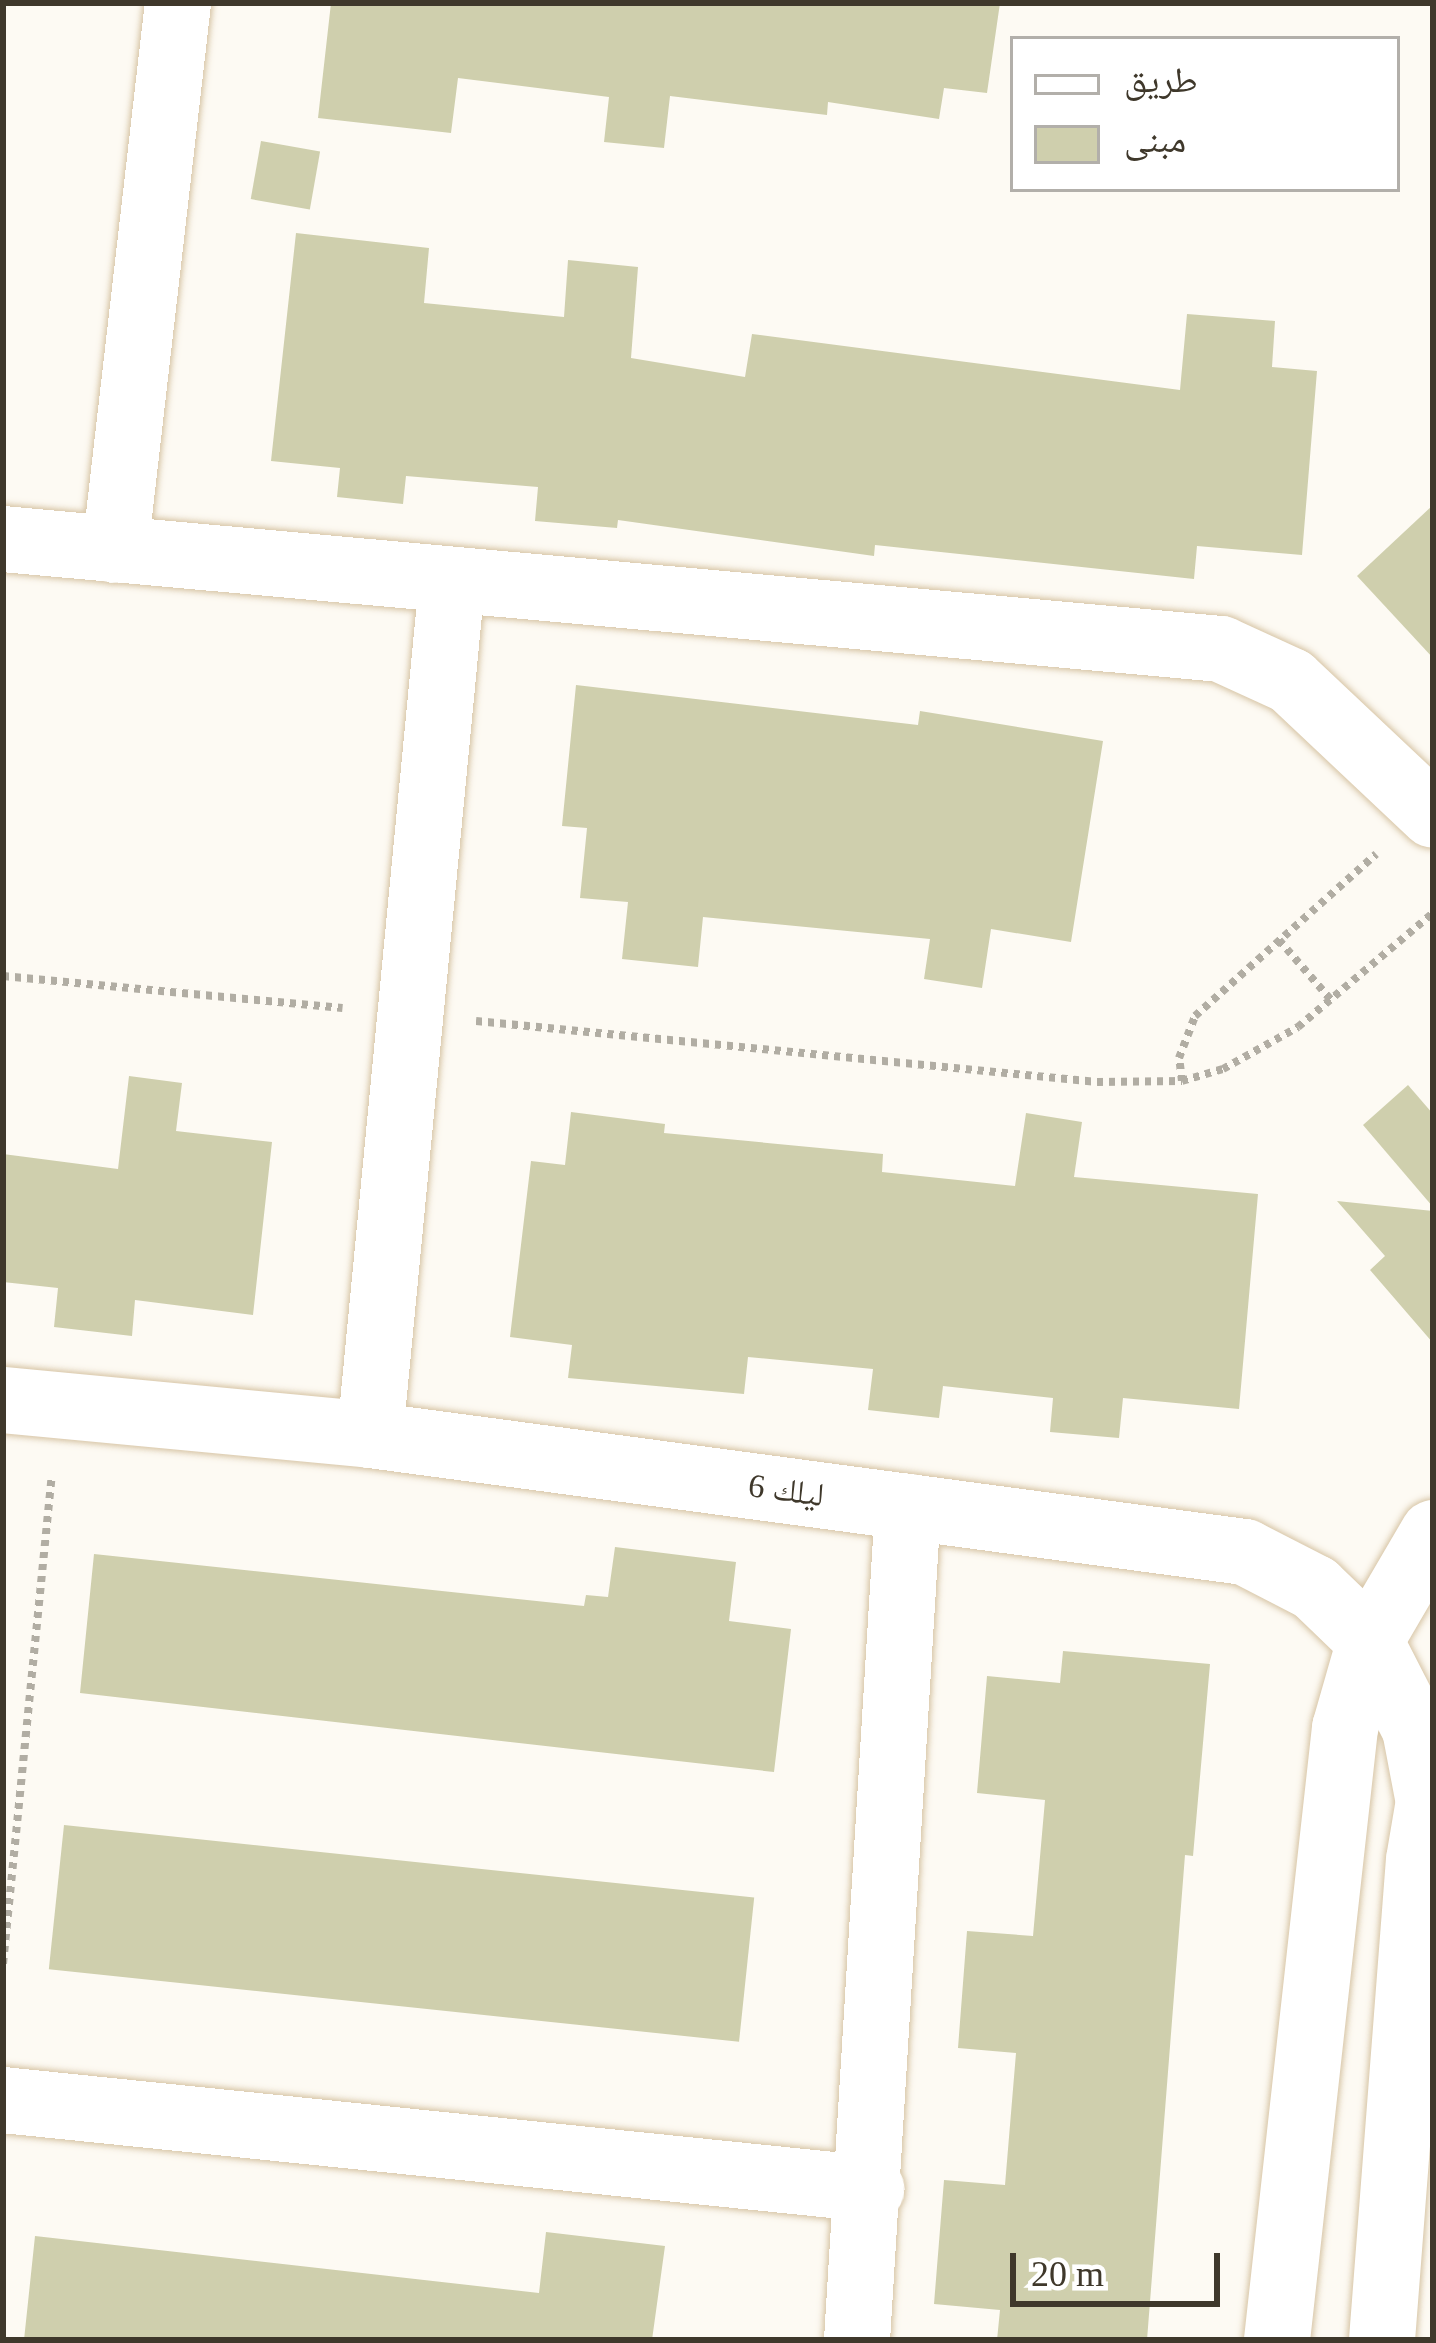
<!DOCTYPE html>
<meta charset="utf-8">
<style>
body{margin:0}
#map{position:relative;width:1436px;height:2343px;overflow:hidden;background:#fdfaf3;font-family:"Times New Roman","Noto Naskh Arabic",serif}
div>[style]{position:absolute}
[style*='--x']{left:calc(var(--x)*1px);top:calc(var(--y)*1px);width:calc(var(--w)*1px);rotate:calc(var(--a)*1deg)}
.building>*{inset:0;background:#cfcfad;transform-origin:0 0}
.path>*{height:8px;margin-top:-4px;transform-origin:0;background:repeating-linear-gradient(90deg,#b1ada3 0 6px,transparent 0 12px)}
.roads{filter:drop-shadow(0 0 3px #d7c5a6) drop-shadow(0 0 3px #d7c5a6)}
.minor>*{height:66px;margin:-33px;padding:0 33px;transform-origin:33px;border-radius:33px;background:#fff}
span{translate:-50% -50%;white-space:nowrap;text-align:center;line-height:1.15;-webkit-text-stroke:10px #fff;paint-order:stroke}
.street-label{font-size:33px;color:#3f382b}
.frame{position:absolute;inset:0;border:6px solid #3f382b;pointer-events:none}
.legend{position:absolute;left:1010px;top:36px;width:390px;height:156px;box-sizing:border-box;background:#fff;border:3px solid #b2afaa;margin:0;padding:15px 21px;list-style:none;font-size:36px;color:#3f382b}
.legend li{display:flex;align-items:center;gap:24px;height:60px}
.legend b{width:60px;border:3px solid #b2afaa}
.scale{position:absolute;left:1010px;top:2253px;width:210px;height:54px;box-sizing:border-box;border:6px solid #3f382b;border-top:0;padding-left:15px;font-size:36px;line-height:42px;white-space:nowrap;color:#3f382b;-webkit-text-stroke:9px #fff;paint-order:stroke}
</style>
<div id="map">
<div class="building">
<i style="clip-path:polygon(331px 3px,1000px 3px,987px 93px,944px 88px,939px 119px,828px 102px,827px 115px,670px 96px,664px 148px,604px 142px,609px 97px,458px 78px,451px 133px,318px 118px)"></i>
<i style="left:261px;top:141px;width:60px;height:59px;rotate:10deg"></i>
<i style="clip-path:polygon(296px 233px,429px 248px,424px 303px,564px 317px,568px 260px,638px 267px,631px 358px,745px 377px,752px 334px,1180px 390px,1187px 314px,1275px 321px,1272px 367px,1317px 371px,1302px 555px,1197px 546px,1194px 579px,875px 545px,874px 556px,618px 520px,617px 528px,535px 521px,538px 487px,406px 476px,403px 504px,337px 497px,340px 468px,271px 461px)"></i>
<i style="clip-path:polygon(1433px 505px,1433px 658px,1357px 576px)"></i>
<i style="clip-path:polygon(576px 685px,918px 725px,920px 711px,1103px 741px,1071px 942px,991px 929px,982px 988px,924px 979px,930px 939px,703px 917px,698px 967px,622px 959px,628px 902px,580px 898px,587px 828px,562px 826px)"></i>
<i style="clip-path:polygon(129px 1076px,182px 1083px,176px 1131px,272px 1142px,253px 1315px,135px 1300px,132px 1336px,54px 1327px,58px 1288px,3px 1282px,3px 1154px,118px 1169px)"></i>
<i style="clip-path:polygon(1408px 1085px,1433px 1114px,1433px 1207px,1363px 1125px)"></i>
<i style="clip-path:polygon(571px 1112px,665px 1124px,664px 1133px,883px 1154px,882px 1172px,1015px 1186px,1026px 1113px,1082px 1122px,1074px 1177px,1258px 1194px,1239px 1409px,1123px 1398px,1119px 1438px,1050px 1432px,1053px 1398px,943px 1386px,939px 1418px,868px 1410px,873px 1369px,748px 1357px,744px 1394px,568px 1378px,572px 1345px,510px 1337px,531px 1161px,565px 1165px)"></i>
<i style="clip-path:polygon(1337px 1201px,1433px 1211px,1433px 1343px,1370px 1270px,1385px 1256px)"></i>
<i style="clip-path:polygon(615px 1547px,736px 1562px,729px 1621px,791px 1629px,774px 1772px,80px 1693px,94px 1554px,584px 1606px,586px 1595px,608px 1597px)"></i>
<i style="clip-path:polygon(1063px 1651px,1210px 1664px,1193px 1856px,1185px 1855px,1147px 2340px,997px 2340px,1000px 2310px,934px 2304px,944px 2180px,1005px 2185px,1016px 2053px,958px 2048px,967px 1931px,1033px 1936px,1045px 1800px,977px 1793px,987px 1676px,1060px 1683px)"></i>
<i style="left:64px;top:1825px;width:694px;height:145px;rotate:6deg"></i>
<i style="clip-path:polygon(546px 2232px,665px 2246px,652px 2340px,24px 2340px,35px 2236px,539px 2293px)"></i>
</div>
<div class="path">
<i style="--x:1279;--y:940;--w:79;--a:49.1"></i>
<i style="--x:3;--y:976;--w:341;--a:5.4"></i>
<i style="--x:476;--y:1021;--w:624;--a:5.61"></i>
<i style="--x:1097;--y:1082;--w:85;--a:-0.7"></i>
<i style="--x:1182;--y:1081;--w:43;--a:-16.3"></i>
<i style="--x:1223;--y:1069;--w:86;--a:-29.2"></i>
<i style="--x:1298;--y:1027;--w:177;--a:-40.2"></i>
<i style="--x:1182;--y:1081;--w:23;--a:-97"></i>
<i style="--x:1179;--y:1058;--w:45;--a:-69.1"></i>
<i style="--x:1195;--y:1016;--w:243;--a:-41.8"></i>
<i style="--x:3;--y:1964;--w:490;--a:-84.3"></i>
</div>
<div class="roads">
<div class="minor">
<i style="--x:3;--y:539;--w:1223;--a:5.16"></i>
<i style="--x:1221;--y:649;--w:77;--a:24.6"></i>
<i style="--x:1291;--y:681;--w:195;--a:43.3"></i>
<i style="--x:115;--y:550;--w:551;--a:-83.43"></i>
<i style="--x:3;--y:1400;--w:369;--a:5.4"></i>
<i style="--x:370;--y:1435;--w:883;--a:7.62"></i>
<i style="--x:1245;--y:1552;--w:79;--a:27.2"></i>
<i style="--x:1315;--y:1588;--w:76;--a:43.9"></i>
<i style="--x:1370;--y:1641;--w:99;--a:62.9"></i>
<i style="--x:1415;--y:1729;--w:69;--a:79.2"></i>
<i style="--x:370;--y:1435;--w:857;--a:-84.51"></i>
<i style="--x:3;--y:2100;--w:873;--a:5.85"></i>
<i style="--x:857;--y:2340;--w:835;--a:-86.5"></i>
<i style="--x:1277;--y:2340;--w:616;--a:-83.66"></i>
<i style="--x:1345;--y:1728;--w:91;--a:-74"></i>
<i style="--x:1370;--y:1641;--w:125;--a:-59.7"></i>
<i style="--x:1382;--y:2340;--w:481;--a:-85.6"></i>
<i style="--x:1419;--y:1860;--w:84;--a:-80.4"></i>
</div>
</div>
<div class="street-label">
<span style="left:786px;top:1491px;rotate:8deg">ليلك 6</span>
</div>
<div class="frame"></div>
<ul class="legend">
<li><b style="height:15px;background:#fff"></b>طريق</li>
<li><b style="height:33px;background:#cfcfad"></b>مبنى</li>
</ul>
<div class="scale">20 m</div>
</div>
